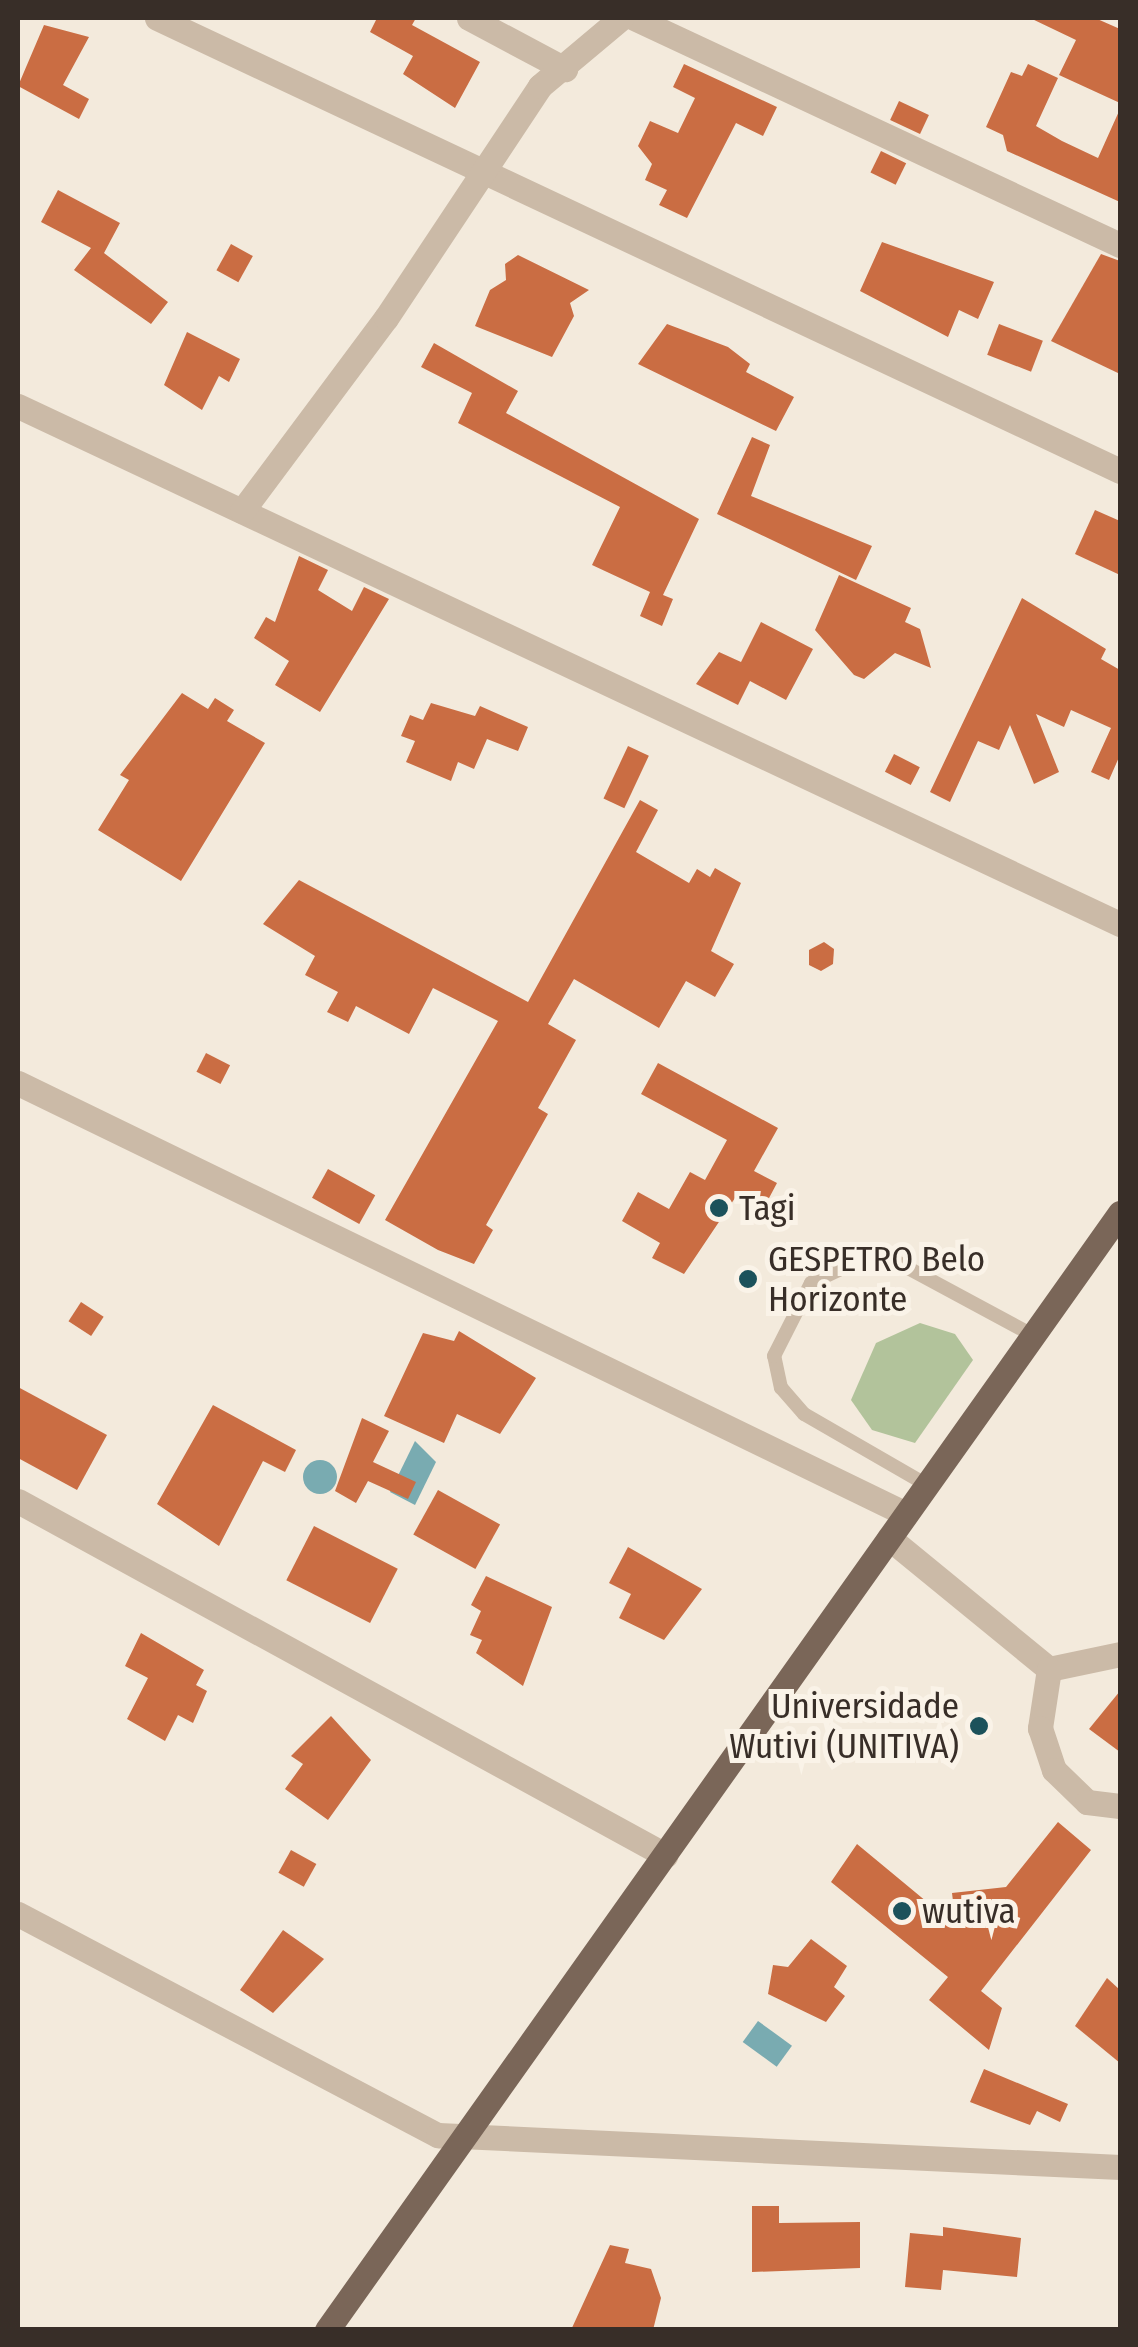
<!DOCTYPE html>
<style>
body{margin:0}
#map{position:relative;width:1138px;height:2347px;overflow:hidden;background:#f3eadc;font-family:"Fira Sans Condensed",sans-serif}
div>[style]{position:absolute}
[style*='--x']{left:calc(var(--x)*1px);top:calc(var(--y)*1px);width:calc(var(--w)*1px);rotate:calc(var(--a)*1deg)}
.green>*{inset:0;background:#b2c39b}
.water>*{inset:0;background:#79abb1;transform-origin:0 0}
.round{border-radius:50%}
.building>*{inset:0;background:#ca6d43;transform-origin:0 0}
.lane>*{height:14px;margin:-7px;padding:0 7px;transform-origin:7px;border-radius:7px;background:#cbbaa7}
.street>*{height:25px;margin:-12.5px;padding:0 12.5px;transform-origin:12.5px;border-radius:12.5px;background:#cbbaa7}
.primary>*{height:25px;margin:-12.5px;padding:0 12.5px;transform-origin:12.5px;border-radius:12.5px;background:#7a6658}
.dots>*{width:28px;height:28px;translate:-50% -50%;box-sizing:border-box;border:5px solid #faf3e8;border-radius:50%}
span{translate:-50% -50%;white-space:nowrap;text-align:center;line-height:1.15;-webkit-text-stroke:10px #faf3e8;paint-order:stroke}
.poi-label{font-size:35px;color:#382e28}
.left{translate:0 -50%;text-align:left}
.right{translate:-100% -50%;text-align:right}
.frame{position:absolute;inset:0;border:20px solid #382e28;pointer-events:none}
</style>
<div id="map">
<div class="green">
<i style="clip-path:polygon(920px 1323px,955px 1334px,973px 1360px,915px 1443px,872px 1430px,851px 1400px,876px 1343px)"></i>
</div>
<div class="water">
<i style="clip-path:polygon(415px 1441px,436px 1462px,415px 1505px,390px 1492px)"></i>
<i class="round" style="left:303px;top:1460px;width:34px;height:34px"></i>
<i style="left:758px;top:2021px;width:42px;height:26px;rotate:36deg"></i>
</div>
<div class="building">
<i style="clip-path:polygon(377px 18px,416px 18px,412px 25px,480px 62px,455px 108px,403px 74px,413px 56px,370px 32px)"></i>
<i style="clip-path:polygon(1030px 18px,1095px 18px,1120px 29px,1120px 103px,1059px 75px,1076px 40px)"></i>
<i style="clip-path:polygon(44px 25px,89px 37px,63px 85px,89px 99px,79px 119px,18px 86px)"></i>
<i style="clip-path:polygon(684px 64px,777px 107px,763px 136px,736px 123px,687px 218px,659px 205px,667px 190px,645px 180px,652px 164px,638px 146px,650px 121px,678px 133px,695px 98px,673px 87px)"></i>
<i style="clip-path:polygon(1028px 64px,1058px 78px,1036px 126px,1062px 141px,1098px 158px,1120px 109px,1120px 202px,1007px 151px,1003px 135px,986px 127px,1011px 72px,1022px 76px)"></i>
<i style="left:899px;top:101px;width:33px;height:21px;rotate:25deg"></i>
<i style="left:881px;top:151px;width:28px;height:24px;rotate:26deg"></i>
<i style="clip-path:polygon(58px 190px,120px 223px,104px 253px,168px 302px,151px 324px,74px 270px,91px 248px,41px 222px)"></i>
<i style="clip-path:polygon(882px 242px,994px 282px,978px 319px,959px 310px,948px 337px,860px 291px)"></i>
<i style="left:231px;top:244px;width:25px;height:30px;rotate:29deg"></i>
<i style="clip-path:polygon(1101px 254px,1120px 261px,1120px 374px,1051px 341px)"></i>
<i style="clip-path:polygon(518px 255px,589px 290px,570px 303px,574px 316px,552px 357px,475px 326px,490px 290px,506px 280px,505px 264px)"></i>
<i style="clip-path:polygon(667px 324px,728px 347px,750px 364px,746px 372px,794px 397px,776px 431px,638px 364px)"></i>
<i style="left:999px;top:324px;width:47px;height:33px;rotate:21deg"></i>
<i style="clip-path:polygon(187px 332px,240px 359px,229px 382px,219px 376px,202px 410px,164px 385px)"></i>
<i style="clip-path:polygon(434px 343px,518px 391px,506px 413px,699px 519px,663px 595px,673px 599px,662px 626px,640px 616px,650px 592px,592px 565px,620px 507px,458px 423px,472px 393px,421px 367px)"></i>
<i style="clip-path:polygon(752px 437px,770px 445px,751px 496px,872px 546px,856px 580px,717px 514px)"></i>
<i style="clip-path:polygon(1095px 510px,1120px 521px,1120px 575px,1075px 554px)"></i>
<i style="clip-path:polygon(299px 556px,328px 570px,318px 590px,352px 611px,364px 587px,389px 599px,320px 712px,275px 685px,289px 661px,254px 638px,266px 617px,275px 622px)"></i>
<i style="clip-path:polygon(839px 575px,911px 608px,905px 622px,920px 629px,931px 668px,895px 653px,864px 679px,854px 675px,815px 630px)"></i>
<i style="clip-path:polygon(1022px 598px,1106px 649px,1101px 659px,1120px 670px,1120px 755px,1109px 780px,1091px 772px,1111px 728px,1071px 710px,1064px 727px,1036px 714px,1059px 772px,1034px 784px,1010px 725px,999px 750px,978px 741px,950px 802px,930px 792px)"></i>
<i style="clip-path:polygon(761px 622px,813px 649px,786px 700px,750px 681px,738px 705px,696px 684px,719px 652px,741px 662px)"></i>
<i style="clip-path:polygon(182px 693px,208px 709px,215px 698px,234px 710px,227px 721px,265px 743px,181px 881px,98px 830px,129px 780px,120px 775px)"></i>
<i style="clip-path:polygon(431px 703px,475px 716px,480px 706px,528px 727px,518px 751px,487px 739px,474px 769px,458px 762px,451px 781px,406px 762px,415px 741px,401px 736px,410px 715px,423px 720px)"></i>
<i style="left:628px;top:746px;width:23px;height:58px;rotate:25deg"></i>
<i style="left:894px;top:754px;width:29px;height:20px;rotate:27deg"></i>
<i style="clip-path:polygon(640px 800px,658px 810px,636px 852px,689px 883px,697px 869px,710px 877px,715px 868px,741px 883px,711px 951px,734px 964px,715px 997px,686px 981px,659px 1028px,574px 979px,548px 1024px,576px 1040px,538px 1108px,548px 1114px,486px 1225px,493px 1230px,474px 1264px,438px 1250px,385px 1220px,498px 1021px,433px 988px,409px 1034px,356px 1006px,348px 1022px,327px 1012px,338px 992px,305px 975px,315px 956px,263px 924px,299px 880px,528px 1002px)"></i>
<i style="clip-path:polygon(824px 942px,834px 949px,833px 964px,821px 971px,809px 965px,809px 950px)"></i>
<i style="left:206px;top:1053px;width:27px;height:21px;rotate:27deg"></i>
<i style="clip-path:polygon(658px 1063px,778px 1128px,754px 1171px,777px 1183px,761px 1213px,735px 1198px,684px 1274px,652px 1258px,660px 1243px,622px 1221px,638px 1192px,669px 1209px,690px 1172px,705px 1180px,727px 1140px,641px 1094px)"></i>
<i style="left:328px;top:1169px;width:54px;height:33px;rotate:29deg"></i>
<i style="left:81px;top:1302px;width:27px;height:23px;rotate:33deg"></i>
<i style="clip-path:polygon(459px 1331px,536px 1378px,500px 1434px,457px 1414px,444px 1443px,384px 1416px,423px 1333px,454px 1341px)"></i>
<i style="clip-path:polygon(18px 1387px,107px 1435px,77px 1490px,18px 1458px)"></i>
<i style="clip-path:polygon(213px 1405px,296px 1450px,285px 1472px,263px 1461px,219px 1546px,157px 1504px)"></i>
<i style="clip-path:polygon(362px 1418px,389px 1431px,373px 1462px,416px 1482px,408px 1499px,368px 1481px,356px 1503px,335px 1491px)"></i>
<i style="left:438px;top:1490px;width:71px;height:51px;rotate:29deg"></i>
<i style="left:314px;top:1526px;width:94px;height:61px;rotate:27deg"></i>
<i style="clip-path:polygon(628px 1547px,702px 1589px,664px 1640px,619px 1618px,631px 1594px,609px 1583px)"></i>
<i style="clip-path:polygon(486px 1576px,552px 1607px,523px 1686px,476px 1653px,482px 1640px,470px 1635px,481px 1611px,471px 1605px)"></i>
<i style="clip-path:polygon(141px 1633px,204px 1670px,196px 1685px,207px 1691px,193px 1723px,178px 1715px,165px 1741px,127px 1719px,148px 1678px,125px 1666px)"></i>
<i style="clip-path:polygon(1120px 1691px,1120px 1752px,1089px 1729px)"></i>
<i style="clip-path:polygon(331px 1716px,371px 1760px,328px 1820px,285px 1789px,303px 1764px,291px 1756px)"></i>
<i style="clip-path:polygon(1058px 1822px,1091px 1850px,981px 1991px,1002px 2008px,989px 2050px,929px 2000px,948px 1977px,831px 1882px,857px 1844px,956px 1926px,952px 1893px,1006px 1887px)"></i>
<i style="left:291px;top:1850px;width:29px;height:26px;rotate:29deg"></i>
<i style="clip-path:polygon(283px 1930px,324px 1959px,273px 2013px,240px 1990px)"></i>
<i style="clip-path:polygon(811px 1939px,847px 1966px,834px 1987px,845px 1996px,826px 2022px,768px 1994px,773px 1965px,788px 1967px)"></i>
<i style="clip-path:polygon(1107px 1978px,1120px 1990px,1120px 2063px,1075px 2026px)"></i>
<i style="clip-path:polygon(984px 2069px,1068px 2104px,1060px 2122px,1037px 2111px,1030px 2125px,970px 2102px)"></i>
<i style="clip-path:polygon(752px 2206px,779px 2206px,779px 2223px,860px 2222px,860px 2268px,752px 2272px)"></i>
<i style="clip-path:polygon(943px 2227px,1021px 2238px,1017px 2277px,943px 2270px,941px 2290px,905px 2287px,910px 2233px,943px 2236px)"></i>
<i style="clip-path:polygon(610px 2245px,629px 2249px,625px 2263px,651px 2269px,661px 2298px,653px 2330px,571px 2330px)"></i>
</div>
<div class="lane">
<i style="--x:927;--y:1485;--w:142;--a:-150"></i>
<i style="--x:804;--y:1414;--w:35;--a:-131"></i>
<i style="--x:781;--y:1388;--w:33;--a:-102"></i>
<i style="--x:774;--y:1356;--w:82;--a:-63.1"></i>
<i style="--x:811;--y:1283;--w:42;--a:-25.3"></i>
<i style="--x:849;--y:1265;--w:46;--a:-5"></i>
<i style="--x:895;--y:1261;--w:158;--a:28.3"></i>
</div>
<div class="street">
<i style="--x:157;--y:18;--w:1064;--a:25.19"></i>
<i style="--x:469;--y:18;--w:109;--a:28"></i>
<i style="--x:634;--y:18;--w:536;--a:25.04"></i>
<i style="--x:18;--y:406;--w:1218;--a:25.18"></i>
<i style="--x:242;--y:511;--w:241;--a:-53.3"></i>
<i style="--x:386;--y:318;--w:278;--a:-56.4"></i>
<i style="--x:540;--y:86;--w:106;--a:-40"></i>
<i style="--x:18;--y:1083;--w:987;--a:25.89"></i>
<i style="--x:18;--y:1501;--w:738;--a:28.68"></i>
<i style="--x:889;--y:1538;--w:207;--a:39.3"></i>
<i style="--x:1049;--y:1669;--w:73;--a:-11.9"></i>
<i style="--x:1049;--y:1669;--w:60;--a:98.7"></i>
<i style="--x:1040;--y:1728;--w:44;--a:71.6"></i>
<i style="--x:1054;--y:1770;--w:46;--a:44.1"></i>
<i style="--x:1087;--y:1802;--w:33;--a:7"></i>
<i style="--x:18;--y:1914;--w:475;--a:27.8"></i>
<i style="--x:438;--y:2135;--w:683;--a:2.69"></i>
</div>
<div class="primary">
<i style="--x:327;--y:2330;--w:1370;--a:-54.63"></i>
</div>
<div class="dots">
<i style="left:719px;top:1208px;background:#1c525b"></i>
<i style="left:748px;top:1279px;background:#1c525b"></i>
<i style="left:979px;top:1726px;background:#1c525b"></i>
<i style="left:902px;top:1911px;background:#1c525b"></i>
</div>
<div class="poi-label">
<span class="left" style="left:739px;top:1208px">Tagi</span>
<span class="left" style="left:768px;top:1279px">GESPETRO Belo<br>Horizonte</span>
<span class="right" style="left:959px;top:1726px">Universidade<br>Wutivi (UNITIVA)</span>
<span class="left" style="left:922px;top:1911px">wutiva</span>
</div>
<div class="frame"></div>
</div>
